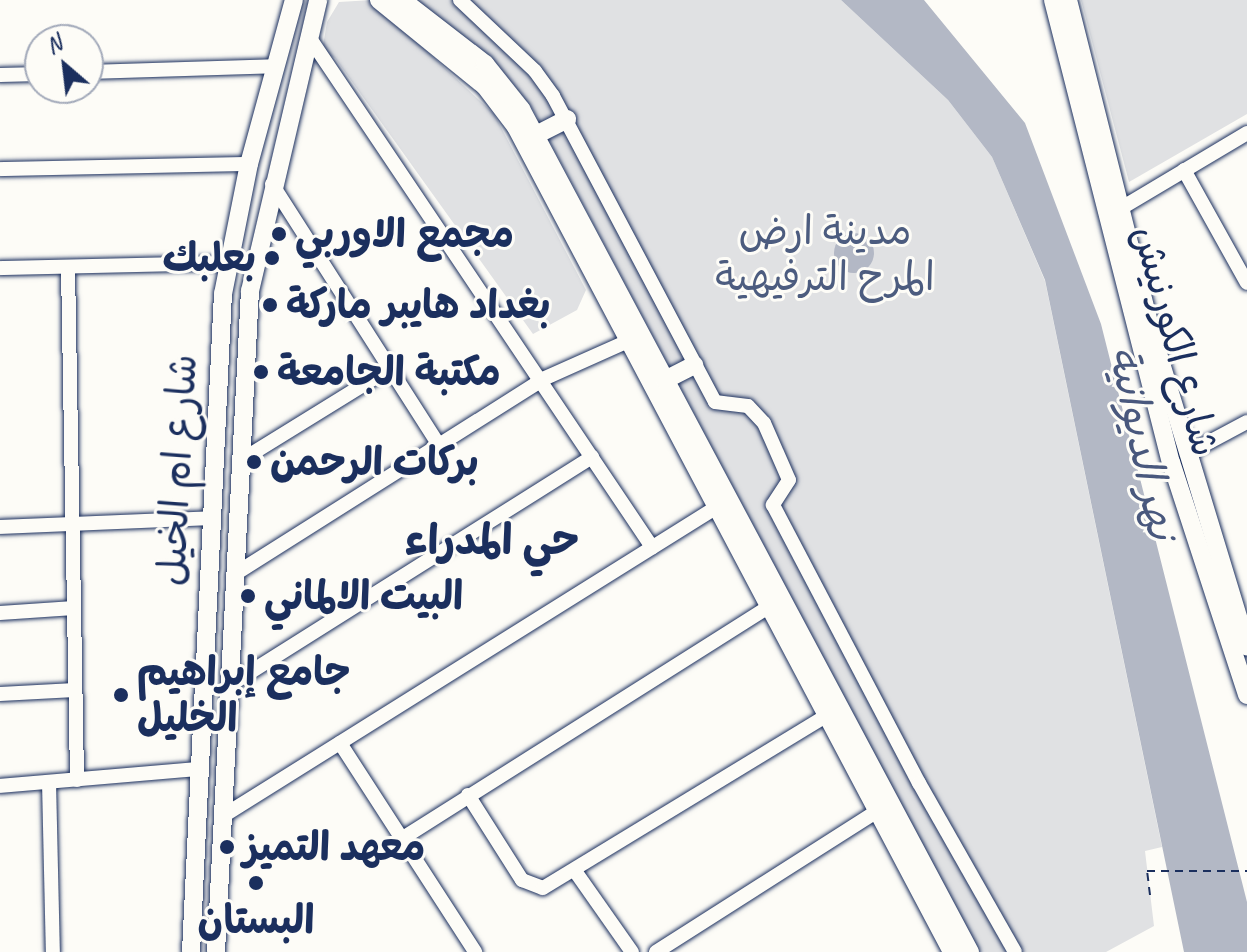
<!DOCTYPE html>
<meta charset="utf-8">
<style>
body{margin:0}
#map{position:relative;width:1247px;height:952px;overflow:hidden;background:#fdfcf7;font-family:Caveat,"Playpen Sans Arabic",sans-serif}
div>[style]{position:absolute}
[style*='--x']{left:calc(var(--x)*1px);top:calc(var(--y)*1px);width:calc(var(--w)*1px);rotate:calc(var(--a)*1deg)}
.green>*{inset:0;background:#e0e1e3}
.water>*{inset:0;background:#b3b8c5}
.round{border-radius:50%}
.path>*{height:2px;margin-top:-1px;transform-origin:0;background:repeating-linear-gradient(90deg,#1b2f5e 0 8px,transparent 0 14px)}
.roads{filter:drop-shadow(0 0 2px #1b2f5e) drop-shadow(0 0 2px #1b2f5e)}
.minor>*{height:14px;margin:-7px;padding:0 7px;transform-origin:7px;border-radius:7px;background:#fdfcf7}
.major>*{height:18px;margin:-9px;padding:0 9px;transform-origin:9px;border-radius:9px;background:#fdfcf7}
.dots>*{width:22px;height:22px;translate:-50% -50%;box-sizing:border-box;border:4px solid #fdfcf7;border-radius:50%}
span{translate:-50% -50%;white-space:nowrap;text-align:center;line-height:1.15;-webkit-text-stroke:6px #fdfcf7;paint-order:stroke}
.park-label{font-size:40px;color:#4c5c7f}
.poi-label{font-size:40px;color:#1b2f5e;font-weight:700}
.left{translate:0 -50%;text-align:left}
.right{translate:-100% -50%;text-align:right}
.street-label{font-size:40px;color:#1b2f5e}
.water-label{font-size:42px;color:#49587d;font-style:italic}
.neighbourhood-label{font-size:42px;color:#1b2f5e;font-weight:700}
.north{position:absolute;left:24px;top:24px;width:80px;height:80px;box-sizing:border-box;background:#fdfcf7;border:2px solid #a3aaba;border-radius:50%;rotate:332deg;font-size:22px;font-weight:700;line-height:32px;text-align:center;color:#1b2f5e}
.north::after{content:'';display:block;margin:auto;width:28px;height:36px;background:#1b2f5e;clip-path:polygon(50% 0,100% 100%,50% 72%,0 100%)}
</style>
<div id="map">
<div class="green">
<i style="clip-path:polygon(372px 0,494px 114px,586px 290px,577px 310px,533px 334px,335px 58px,322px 52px,327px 22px,339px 2px)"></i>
<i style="clip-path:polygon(415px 0,841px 0,948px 100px,992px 157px,1045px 281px,1162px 847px,1145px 851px,1154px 926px,1106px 952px,980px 952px,532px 108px,498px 66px)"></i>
<i style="clip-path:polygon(1081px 0,1247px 0,1247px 114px,1129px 182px)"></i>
</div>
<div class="water">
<i style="clip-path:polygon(841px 0,924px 0,1025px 123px,1101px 324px,1247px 902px,1247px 952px,1184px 952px,1045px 280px,992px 157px,948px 100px)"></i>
<i class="round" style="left:834px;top:233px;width:40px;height:40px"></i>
</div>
<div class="path">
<i style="--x:1150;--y:895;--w:24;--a:-97"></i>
<i style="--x:1147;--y:871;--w:100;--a:0"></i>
</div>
<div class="roads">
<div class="minor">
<i style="--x:460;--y:0;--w:103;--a:43.4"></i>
<i style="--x:535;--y:71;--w:31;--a:54"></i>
<i style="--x:553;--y:96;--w:346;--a:62.1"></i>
<i style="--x:715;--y:402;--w:33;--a:7"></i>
<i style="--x:748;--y:406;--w:23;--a:47"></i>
<i style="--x:764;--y:423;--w:62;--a:66.3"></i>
<i style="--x:789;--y:480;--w:30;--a:123"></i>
<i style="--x:773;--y:505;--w:314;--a:62.3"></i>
<i style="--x:919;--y:783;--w:194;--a:60.4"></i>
<i style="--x:309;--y:37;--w:615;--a:56.08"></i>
<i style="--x:88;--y:72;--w:186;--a:-1.8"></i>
<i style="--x:0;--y:75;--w:40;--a:-1.4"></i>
<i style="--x:0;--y:169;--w:249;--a:-1.2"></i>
<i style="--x:1184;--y:170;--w:129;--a:60.9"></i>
<i style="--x:272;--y:184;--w:310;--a:57.4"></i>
<i style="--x:1113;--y:213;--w:156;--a:-30.8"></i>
<i style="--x:68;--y:267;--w:513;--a:88.99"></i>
<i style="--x:0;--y:268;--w:229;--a:-1.3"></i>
<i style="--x:1187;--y:454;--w:68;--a:-28.1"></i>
<i style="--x:240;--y:461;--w:175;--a:-31.7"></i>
<i style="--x:0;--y:527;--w:211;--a:-2.4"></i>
<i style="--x:235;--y:574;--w:365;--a:-32.3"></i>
<i style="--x:543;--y:379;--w:93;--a:-24.1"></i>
<i style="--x:0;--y:613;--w:74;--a:-3.9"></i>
<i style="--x:230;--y:685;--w:428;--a:-32.2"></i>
<i style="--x:0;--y:694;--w:75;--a:-3.1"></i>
<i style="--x:340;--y:743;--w:249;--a:57.1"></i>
<i style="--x:49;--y:782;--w:170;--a:88.7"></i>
<i style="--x:0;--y:786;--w:200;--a:-4.9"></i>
<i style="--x:468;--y:795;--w:101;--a:57.6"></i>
<i style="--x:522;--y:880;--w:22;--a:21"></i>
<i style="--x:543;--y:888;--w:333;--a:-31.3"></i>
<i style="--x:223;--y:816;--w:583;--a:-32.03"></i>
<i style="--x:403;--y:838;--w:433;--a:-32.3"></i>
<i style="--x:575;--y:871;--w:99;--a:54.9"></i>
<i style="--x:656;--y:952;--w:262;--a:-32.5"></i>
</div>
<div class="major">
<i style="--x:379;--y:0;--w:136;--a:39.1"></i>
<i style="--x:485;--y:86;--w:51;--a:52.9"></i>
<i style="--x:516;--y:127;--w:933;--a:62.14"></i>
<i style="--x:402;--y:0;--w:105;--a:37.6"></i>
<i style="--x:485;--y:64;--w:58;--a:51.3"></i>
<i style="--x:521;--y:109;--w:955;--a:61.96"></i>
<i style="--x:1053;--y:0;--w:477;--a:75.7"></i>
<i style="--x:1171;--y:462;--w:245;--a:71.9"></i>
<i style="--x:1068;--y:0;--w:337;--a:75.9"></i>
<i style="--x:1150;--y:327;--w:334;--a:73.1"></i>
<i style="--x:536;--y:135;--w:35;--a:-27"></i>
<i style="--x:665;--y:380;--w:33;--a:-27"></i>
<i style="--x:191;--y:952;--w:659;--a:-87.22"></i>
<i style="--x:223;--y:294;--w:133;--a:-78.7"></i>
<i style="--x:249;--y:164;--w:170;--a:-74.7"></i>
<i style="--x:216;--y:952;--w:662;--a:-87.06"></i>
<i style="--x:250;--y:291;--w:299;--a:-76.8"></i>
</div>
</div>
<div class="dots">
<i style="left:279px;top:234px;background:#1b2f5e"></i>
<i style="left:272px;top:258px;background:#1b2f5e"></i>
<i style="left:270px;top:305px;background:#1b2f5e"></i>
<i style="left:261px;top:372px;background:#1b2f5e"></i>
<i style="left:254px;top:462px;background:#1b2f5e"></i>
<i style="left:248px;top:596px;background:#1b2f5e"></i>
<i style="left:121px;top:695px;background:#1b2f5e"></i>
<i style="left:227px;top:847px;background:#1b2f5e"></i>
<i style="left:256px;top:883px;background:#1b2f5e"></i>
</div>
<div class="park-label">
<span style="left:825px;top:254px">مدينة ارض<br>المرح الترفيهية</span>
</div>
<div class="poi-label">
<span class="left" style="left:295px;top:234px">مجمع الاوربي</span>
<span class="right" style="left:256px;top:258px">بعلبك</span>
<span class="left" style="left:286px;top:305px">بغداد هايبر ماركة</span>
<span class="left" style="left:277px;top:372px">مكتبة الجامعة</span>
<span class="left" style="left:270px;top:462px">بركات الرحمن</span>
<span class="left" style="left:264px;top:596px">البيت الالماني</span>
<span class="left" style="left:137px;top:695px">جامع إبراهيم<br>الخليل</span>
<span class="left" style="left:243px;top:847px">معهد التميز</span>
<span style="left:256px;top:920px">البستان</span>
</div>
<div class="street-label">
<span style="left:1176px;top:341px;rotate:75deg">شارع الكورنيش</span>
<span style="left:177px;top:470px;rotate:-87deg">شارع ام الخيل</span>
</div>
<div class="water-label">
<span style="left:1142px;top:443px;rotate:78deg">نهر الديوانية</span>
</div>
<div class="neighbourhood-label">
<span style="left:492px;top:541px">حي المدراء</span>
</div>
<div class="north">N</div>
</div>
